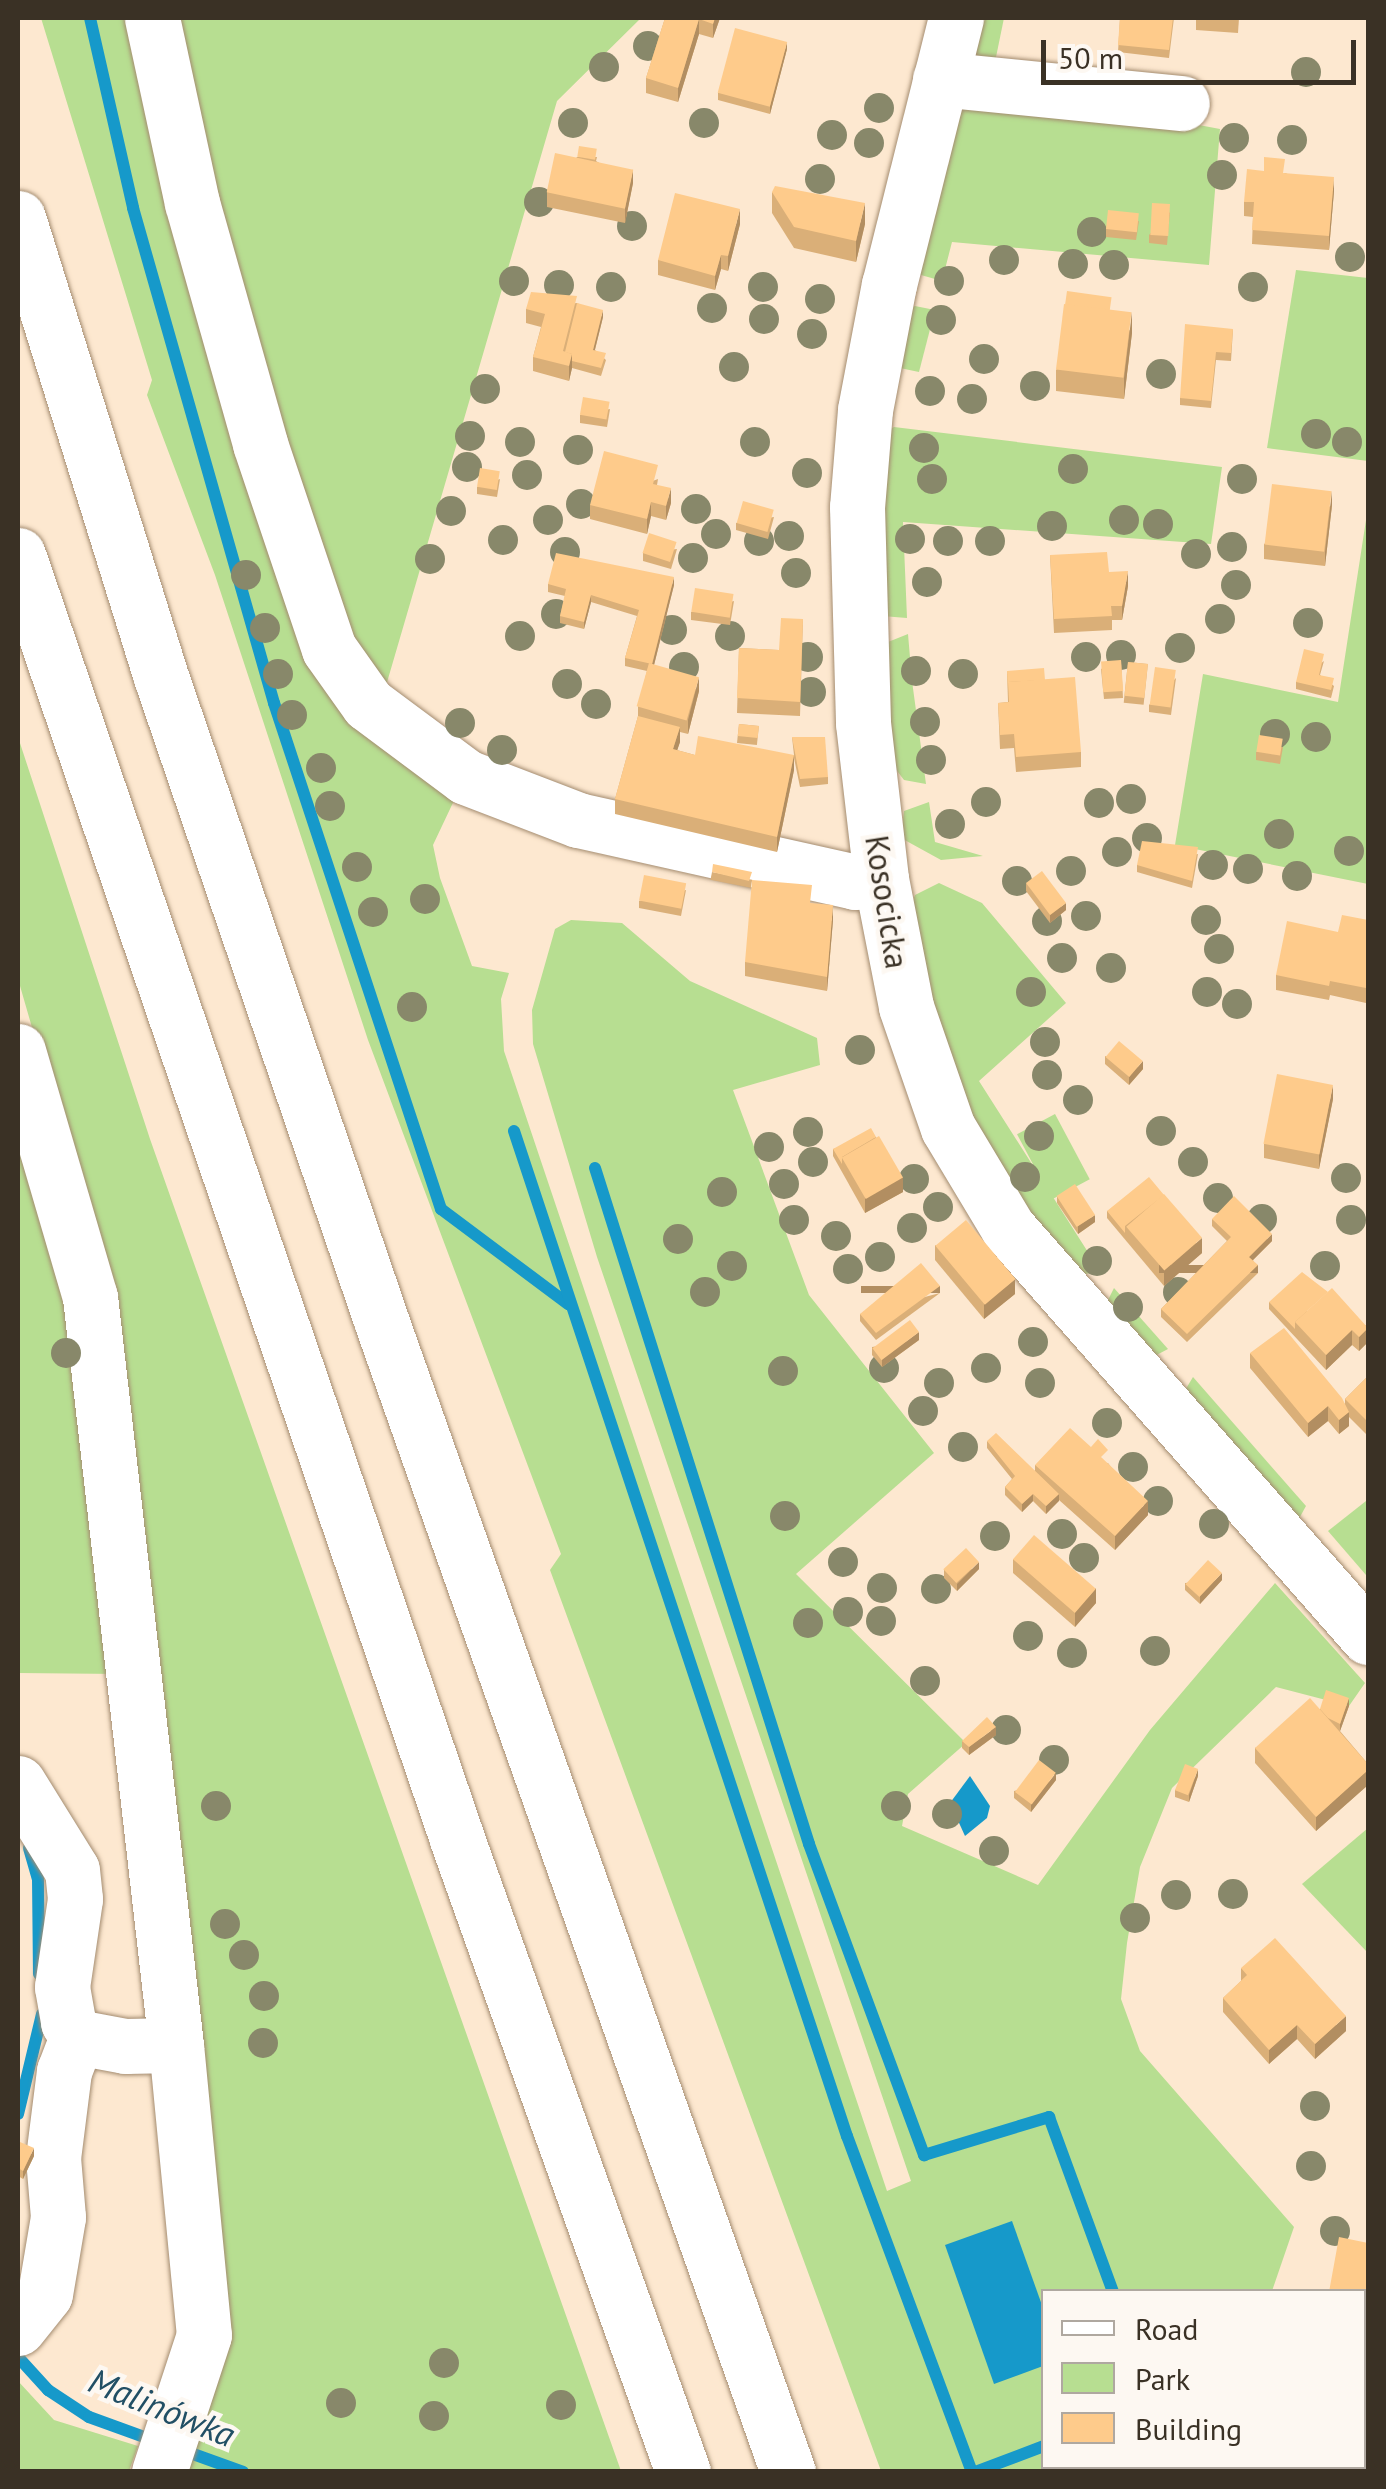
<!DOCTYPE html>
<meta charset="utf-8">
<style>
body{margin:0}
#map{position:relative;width:1386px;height:2489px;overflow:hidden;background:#fde8d0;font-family:"PT Sans",sans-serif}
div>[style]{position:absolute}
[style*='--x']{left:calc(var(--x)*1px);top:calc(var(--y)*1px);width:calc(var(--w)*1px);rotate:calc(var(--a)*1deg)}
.green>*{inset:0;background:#b7de91;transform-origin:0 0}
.water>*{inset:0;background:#1699ca}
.stream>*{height:12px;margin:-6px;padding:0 6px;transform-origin:6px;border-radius:6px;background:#1699ca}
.roads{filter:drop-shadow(0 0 2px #a48c70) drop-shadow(0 0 2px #a48c70)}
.minor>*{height:55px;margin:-27.5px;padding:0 27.5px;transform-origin:27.5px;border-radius:27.5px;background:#fff}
.highway>*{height:55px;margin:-27.5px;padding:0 27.5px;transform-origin:27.5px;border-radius:27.5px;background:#fff}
.trees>*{width:30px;height:30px;margin:-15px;border-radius:50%;background:#88886a}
.wall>*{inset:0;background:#daaf78;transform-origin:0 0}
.shaded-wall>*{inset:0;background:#b28e61;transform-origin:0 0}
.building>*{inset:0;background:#fecb8b;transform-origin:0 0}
span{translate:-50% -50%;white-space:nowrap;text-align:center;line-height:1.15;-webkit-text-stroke:9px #fdf8f2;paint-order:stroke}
.street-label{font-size:32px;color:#3a3125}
.water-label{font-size:35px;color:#214f65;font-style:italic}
.frame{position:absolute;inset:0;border:20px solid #3a3125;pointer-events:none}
.legend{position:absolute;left:1041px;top:2289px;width:325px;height:180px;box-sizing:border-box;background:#fdf8f2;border:2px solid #afa8a0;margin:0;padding:12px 18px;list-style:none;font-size:30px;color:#3a3125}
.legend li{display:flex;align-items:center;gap:20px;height:50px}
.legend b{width:50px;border:2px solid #afa8a0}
.scale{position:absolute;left:1041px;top:40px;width:315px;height:45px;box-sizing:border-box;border:5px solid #3a3125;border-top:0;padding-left:12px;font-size:30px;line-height:35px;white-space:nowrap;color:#3a3125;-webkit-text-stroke:8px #fdf8f2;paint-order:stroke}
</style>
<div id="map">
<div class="green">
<i style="clip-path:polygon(41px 18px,128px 18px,274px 555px,459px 790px,433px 845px,440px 878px,472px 966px,509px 973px,501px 999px,504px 1051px,887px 2191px,911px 2181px,597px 1257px,533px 1044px,532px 1010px,555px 929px,571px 920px,622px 923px,690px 981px,817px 1038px,820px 1065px,733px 1090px,809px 1295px,934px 1453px,796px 1574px,966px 1743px,908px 1794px,902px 1826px,1038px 1885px,1150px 1730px,1275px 1583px,1365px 1683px,1349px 1706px,1276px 1687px,1172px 1788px,1140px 1867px,1127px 1943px,1121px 1999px,1140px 2051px,1294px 2227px,1272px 2291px,1044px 2292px,1044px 2466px,1344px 2471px,881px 2471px,550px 1570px,561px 1554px,368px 1040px,215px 575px,147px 395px,152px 380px)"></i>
<i style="clip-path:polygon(176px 18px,641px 18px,557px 101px,383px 696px,352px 642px,300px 490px,213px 200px)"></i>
<i style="clip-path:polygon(974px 18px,1004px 18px,995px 62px,972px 57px)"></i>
<i style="clip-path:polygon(962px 108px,1167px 119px,1220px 129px,1209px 265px,952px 242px,942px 281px,914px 273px,950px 123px)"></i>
<i style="clip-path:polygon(1296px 270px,1368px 278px,1368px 461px,1267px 448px)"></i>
<i style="clip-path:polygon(915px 306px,935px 310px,919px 372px,895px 367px,907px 309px)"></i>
<i style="clip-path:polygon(894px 427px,1222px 467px,1211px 544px,903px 522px,907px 618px,882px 616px,885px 432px)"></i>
<i style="clip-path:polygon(1368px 507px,1368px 884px,1175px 845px,1203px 674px,1338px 702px)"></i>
<i style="clip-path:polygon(908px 634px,912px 681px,926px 784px,904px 780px,891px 763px,888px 642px)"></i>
<i style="clip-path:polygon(18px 737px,150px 1139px,621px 2471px,178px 2471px,202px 2406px,114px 1311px,18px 979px)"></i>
<i style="clip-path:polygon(929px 802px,935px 842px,983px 856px,941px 860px,901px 838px,904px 811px)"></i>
<i style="clip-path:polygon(939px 883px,982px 903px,1066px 1003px,979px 1081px,1100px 1271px,1076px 1276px,979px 1145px,946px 1068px,911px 906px,915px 895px)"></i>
<i style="clip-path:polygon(18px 1106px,53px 1214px,120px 1674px,18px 1673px)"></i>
<i style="left:1055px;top:1114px;width:74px;height:43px;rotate:62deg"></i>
<i style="clip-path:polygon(1114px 1288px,1168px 1349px,1149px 1359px,1104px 1308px)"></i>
<i style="clip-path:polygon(1193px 1377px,1306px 1506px,1296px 1524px,1181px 1397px)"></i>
<i style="clip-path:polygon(1366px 1501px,1368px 1504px,1366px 1575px,1328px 1531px)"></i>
<i style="clip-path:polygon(1368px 1828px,1368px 1953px,1302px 1884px)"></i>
<i style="clip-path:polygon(18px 2381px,54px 2420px,138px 2446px,129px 2471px,18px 2471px)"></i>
</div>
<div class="water">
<i style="clip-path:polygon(970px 1776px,990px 1806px,987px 1818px,965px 1836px,950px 1803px)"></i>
<i style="clip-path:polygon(1012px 2221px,1043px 2308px,1043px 2366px,994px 2384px,945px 2245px)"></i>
</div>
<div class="stream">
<i style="--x:90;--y:18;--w:195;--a:77.2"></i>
<i style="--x:133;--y:208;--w:515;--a:74.1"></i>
<i style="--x:274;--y:703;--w:533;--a:71.74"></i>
<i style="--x:441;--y:1209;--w:159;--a:36.8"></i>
<i style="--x:514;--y:1131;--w:1059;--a:71.67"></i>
<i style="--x:847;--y:2136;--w:358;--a:69.6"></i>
<i style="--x:595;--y:1168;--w:709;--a:72.43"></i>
<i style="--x:809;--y:1844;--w:332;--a:69.7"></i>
<i style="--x:924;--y:2155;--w:131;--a:-16.9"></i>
<i style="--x:1049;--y:2117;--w:186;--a:69.9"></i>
<i style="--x:29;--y:1848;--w:32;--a:74"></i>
<i style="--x:38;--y:1879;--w:95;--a:89.4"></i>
<i style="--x:18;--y:2114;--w:103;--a:-76.5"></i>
<i style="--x:18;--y:2357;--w:45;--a:47.7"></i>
<i style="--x:48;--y:2390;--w:49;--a:33.4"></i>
<i style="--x:89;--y:2417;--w:73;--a:19.9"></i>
<i style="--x:182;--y:2450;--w:65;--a:19.8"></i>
<i style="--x:975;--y:2472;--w:74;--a:-20.6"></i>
</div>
<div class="roads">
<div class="minor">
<i style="--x:152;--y:18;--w:189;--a:77.8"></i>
<i style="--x:192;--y:203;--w:250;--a:74.2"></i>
<i style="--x:260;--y:444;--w:216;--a:71.4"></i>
<i style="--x:329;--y:649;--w:67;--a:54.7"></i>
<i style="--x:368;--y:704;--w:122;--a:36.7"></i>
<i style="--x:466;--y:777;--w:120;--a:21"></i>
<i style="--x:578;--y:820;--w:284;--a:12.6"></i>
<i style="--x:855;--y:882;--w:26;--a:-7"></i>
<i style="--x:956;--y:18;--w:274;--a:104.1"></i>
<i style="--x:889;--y:284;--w:128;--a:100.8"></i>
<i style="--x:865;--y:410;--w:97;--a:94.7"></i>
<i style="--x:857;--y:507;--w:216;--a:88.4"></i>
<i style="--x:863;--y:723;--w:157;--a:83.4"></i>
<i style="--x:881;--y:879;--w:130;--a:78.9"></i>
<i style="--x:906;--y:1007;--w:128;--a:70.9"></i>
<i style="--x:948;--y:1128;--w:117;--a:59"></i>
<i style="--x:1008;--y:1228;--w:545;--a:48.65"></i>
<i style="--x:940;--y:79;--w:243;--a:5.7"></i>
<i style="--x:18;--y:1051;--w:256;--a:73.7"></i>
<i style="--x:90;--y:1297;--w:753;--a:83.44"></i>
<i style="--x:176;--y:2045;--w:291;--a:84.5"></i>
<i style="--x:204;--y:2335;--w:144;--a:108.2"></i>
<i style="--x:18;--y:1783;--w:102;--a:58.2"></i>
<i style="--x:72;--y:1870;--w:29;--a:84"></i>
<i style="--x:75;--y:1899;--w:89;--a:98.4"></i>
<i style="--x:62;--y:1987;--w:36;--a:80"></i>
<i style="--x:68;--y:2022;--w:17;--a:59"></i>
<i style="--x:77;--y:2037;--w:49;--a:10.6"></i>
<i style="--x:125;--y:2046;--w:51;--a:-1.1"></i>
<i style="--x:18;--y:2328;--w:43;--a:-51.5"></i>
<i style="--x:45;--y:2294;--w:78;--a:-80.4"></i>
<i style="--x:58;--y:2217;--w:59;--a:-94.8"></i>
<i style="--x:53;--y:2158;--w:88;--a:-82.8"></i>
<i style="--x:64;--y:2071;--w:36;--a:-69"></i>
</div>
<div class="highway">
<i style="--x:18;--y:218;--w:481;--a:72.7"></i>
<i style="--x:161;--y:677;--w:683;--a:71.11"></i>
<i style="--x:382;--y:1323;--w:1219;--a:70.54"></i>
<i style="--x:18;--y:555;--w:1357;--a:71.12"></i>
<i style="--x:457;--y:1839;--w:672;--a:70.35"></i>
</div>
</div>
<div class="trees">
<i style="left:648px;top:46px"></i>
<i style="left:604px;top:67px"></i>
<i style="left:1306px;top:72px"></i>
<i style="left:879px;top:108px"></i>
<i style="left:573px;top:123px"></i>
<i style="left:704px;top:123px"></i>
<i style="left:832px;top:135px"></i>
<i style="left:1234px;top:138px"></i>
<i style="left:1292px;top:140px"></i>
<i style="left:869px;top:143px"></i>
<i style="left:1222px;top:175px"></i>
<i style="left:820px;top:179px"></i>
<i style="left:539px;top:202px"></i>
<i style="left:632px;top:226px"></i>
<i style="left:1092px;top:232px"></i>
<i style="left:1350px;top:257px"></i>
<i style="left:1004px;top:260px"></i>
<i style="left:1073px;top:264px"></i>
<i style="left:1114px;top:265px"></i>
<i style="left:514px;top:281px"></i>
<i style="left:949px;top:281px"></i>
<i style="left:559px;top:285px"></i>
<i style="left:611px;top:287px"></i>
<i style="left:763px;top:287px"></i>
<i style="left:1253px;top:287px"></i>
<i style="left:820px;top:299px"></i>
<i style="left:712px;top:308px"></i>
<i style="left:764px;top:319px"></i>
<i style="left:941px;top:320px"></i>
<i style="left:812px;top:334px"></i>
<i style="left:984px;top:359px"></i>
<i style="left:734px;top:367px"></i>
<i style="left:1161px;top:374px"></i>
<i style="left:1035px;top:386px"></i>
<i style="left:485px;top:389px"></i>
<i style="left:930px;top:391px"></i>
<i style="left:972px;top:399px"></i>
<i style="left:1316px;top:434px"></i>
<i style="left:470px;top:436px"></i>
<i style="left:520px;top:442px"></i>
<i style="left:755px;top:442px"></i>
<i style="left:1347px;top:442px"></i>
<i style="left:924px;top:448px"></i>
<i style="left:578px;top:450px"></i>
<i style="left:467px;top:467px"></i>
<i style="left:1073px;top:469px"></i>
<i style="left:807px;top:473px"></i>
<i style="left:527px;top:475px"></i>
<i style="left:932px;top:479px"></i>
<i style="left:1242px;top:479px"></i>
<i style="left:581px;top:504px"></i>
<i style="left:696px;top:509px"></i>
<i style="left:451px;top:511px"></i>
<i style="left:548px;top:520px"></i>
<i style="left:1124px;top:520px"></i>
<i style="left:1158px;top:524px"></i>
<i style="left:1052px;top:526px"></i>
<i style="left:716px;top:534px"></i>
<i style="left:789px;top:536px"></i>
<i style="left:910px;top:539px"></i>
<i style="left:503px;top:540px"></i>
<i style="left:759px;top:541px"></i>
<i style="left:948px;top:541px"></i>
<i style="left:990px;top:541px"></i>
<i style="left:1232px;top:547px"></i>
<i style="left:565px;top:552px"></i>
<i style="left:1196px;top:554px"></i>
<i style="left:693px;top:558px"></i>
<i style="left:430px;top:559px"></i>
<i style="left:796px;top:573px"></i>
<i style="left:246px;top:575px"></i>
<i style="left:927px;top:582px"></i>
<i style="left:1236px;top:585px"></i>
<i style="left:556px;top:614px"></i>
<i style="left:1220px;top:619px"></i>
<i style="left:1308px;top:623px"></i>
<i style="left:265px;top:628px"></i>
<i style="left:672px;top:630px"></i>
<i style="left:520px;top:636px"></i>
<i style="left:730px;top:636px"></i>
<i style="left:1180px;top:648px"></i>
<i style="left:1121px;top:655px"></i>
<i style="left:808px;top:657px"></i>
<i style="left:1086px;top:657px"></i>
<i style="left:684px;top:667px"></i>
<i style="left:916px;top:671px"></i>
<i style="left:278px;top:674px"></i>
<i style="left:963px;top:674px"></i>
<i style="left:567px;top:684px"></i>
<i style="left:811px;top:692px"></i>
<i style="left:596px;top:704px"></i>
<i style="left:292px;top:715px"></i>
<i style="left:925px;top:722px"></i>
<i style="left:460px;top:723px"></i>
<i style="left:1275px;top:734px"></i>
<i style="left:1316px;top:737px"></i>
<i style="left:502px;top:750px"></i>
<i style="left:931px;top:760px"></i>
<i style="left:321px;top:768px"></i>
<i style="left:1131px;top:799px"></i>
<i style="left:986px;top:802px"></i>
<i style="left:1099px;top:803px"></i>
<i style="left:330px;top:806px"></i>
<i style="left:950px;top:824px"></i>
<i style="left:1279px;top:834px"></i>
<i style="left:1147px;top:838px"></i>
<i style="left:1349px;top:851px"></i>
<i style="left:1117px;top:852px"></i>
<i style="left:1213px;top:865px"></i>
<i style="left:357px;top:867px"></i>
<i style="left:1248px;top:869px"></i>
<i style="left:1071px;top:871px"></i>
<i style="left:1297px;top:876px"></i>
<i style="left:1017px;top:881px"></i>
<i style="left:425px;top:899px"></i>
<i style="left:373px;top:912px"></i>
<i style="left:1086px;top:916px"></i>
<i style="left:1206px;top:920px"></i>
<i style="left:1047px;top:921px"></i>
<i style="left:1219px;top:949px"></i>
<i style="left:1062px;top:958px"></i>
<i style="left:1111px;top:968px"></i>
<i style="left:1031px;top:992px"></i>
<i style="left:1207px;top:992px"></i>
<i style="left:1237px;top:1004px"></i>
<i style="left:412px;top:1007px"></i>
<i style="left:1045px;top:1042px"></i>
<i style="left:860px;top:1050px"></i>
<i style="left:1047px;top:1075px"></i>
<i style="left:1078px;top:1100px"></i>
<i style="left:1161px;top:1131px"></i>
<i style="left:808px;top:1132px"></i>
<i style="left:1039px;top:1136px"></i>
<i style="left:769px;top:1147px"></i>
<i style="left:813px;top:1162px"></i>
<i style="left:1193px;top:1162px"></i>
<i style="left:1025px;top:1177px"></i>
<i style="left:1346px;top:1178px"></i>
<i style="left:914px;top:1179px"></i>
<i style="left:784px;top:1184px"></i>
<i style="left:722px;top:1192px"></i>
<i style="left:1218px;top:1198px"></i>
<i style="left:938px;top:1207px"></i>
<i style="left:1262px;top:1219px"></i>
<i style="left:794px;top:1220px"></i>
<i style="left:1351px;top:1220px"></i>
<i style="left:912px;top:1228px"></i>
<i style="left:836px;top:1236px"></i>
<i style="left:678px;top:1239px"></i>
<i style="left:880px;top:1257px"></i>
<i style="left:1097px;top:1261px"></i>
<i style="left:732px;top:1266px"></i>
<i style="left:1325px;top:1266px"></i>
<i style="left:848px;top:1269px"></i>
<i style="left:705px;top:1292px"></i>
<i style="left:1178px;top:1292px"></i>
<i style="left:1128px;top:1307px"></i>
<i style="left:1033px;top:1342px"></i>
<i style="left:66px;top:1353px"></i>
<i style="left:884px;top:1368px"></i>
<i style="left:986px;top:1368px"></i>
<i style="left:783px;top:1371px"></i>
<i style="left:939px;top:1383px"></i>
<i style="left:1040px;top:1383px"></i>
<i style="left:923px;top:1411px"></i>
<i style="left:1107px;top:1423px"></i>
<i style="left:963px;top:1447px"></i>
<i style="left:1133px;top:1467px"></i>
<i style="left:1158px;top:1501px"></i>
<i style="left:785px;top:1516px"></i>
<i style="left:1214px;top:1524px"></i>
<i style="left:1062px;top:1534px"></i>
<i style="left:995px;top:1536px"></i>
<i style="left:1084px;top:1558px"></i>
<i style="left:843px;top:1562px"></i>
<i style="left:882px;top:1588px"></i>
<i style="left:936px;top:1589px"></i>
<i style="left:848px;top:1612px"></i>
<i style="left:881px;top:1621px"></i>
<i style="left:808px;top:1623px"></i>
<i style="left:1028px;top:1636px"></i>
<i style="left:1155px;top:1651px"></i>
<i style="left:1072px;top:1653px"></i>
<i style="left:925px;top:1681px"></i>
<i style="left:1006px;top:1730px"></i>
<i style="left:1054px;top:1760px"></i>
<i style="left:216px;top:1806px"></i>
<i style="left:896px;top:1806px"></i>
<i style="left:947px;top:1814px"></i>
<i style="left:994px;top:1851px"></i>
<i style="left:1233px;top:1894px"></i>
<i style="left:1176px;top:1895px"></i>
<i style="left:1135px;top:1918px"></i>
<i style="left:225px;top:1924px"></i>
<i style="left:244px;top:1955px"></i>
<i style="left:264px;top:1996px"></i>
<i style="left:263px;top:2043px"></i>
<i style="left:1315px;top:2106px"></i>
<i style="left:1311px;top:2166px"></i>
<i style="left:1335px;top:2231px"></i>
<i style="left:444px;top:2363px"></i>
<i style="left:341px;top:2403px"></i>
<i style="left:561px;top:2405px"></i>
<i style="left:434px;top:2416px"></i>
</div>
<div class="wall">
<i style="clip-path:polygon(665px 18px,720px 18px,713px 38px,699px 34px,678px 102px,646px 93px,646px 78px)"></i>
<i style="clip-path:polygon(1118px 18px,1174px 18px,1169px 58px,1118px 52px,1120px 18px)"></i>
<i style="clip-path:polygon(1196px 18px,1239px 18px,1238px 33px,1196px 30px)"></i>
<i style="clip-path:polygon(787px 49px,770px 114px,718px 100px,718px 93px)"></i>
<i style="clip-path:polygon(577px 157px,597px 157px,596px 161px,633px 183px,625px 223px,547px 207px,547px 192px)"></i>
<i style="clip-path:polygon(1285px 173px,1334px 191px,1329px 250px,1252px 244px,1253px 217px,1244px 216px,1244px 202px)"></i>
<i style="clip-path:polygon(772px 192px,865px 224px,856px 262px,794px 248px,772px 213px)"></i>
<i style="clip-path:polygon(1170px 212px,1167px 245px,1149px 243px,1149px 235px)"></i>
<i style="clip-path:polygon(1139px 221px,1136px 240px,1106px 237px,1106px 229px)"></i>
<i style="clip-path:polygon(740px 224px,728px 271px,721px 269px,715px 290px,658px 275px,658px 260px)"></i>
<i style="clip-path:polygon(577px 303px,603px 317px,595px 350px,606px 360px,601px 376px,572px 368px,569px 381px,533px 371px,533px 357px,541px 327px,526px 323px,526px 309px)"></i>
<i style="clip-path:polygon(1112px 310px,1132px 333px,1124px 399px,1056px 391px,1056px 370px)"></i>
<i style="clip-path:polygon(1233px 329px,1231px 361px,1216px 360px,1211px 408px,1180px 405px,1180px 398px)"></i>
<i style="clip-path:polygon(610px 409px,607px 427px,580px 423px,580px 415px)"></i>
<i style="clip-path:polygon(500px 479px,497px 497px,477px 494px,477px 487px)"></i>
<i style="clip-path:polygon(658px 479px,657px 485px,671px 503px,666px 520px,651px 516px,647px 534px,590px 519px,590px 505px)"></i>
<i style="clip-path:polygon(1332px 505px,1325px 566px,1264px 559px,1264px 544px)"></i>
<i style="clip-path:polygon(774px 517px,768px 539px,736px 530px,736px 523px)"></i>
<i style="clip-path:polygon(677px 549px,671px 569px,643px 561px,643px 553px)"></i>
<i style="clip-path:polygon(1050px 555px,1109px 572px,1128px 586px,1122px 620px,1112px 620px,1112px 630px,1054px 633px)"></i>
<i style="clip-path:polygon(548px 584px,674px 585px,654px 665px,699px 691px,688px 734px,680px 732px,680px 742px,677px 750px,695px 755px,794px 755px,792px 737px,828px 777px,828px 784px,800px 787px,794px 758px,794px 770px,777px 852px,615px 814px,615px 799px,638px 716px,638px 707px,647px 671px,625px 666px,625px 658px,637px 616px,591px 602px,584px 629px,560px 623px,560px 616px,565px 596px,548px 592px)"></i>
<i style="clip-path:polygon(734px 601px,730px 625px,691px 620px,691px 612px)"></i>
<i style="clip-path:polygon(803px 619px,800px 716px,737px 713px,739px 648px,779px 650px)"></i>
<i style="clip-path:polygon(1121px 660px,1123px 698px,1104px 699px,1101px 669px)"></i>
<i style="clip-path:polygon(1324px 661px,1320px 675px,1334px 686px,1331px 698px,1296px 689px,1296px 682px)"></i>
<i style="left:1128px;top:662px;width:20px;height:41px;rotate:6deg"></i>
<i style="clip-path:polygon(1007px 671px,1045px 680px,1081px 752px,1081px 767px,1016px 772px,1014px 748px,1000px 749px,998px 703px,1008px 702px)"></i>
<i style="clip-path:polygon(1176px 678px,1171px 715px,1149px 712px,1149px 705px)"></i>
<i style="left:739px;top:724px;width:20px;height:19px;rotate:6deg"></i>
<i style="clip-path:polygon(1283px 747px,1280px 764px,1256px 760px,1256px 752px)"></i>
<i style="clip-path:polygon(1198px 854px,1192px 888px,1137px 872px,1137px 865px)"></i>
<i style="left:712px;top:872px;width:41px;height:8px;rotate:11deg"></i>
<i style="clip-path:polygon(1026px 883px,1066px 910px,1050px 923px,1026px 891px)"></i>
<i style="clip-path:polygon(686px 890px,681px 916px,639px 908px,639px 901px)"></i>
<i style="clip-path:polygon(833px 920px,827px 991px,745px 976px,745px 962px)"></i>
<i style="clip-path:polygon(1368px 920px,1368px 999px,1368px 994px,1366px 1003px,1330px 995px,1329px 1000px,1276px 990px,1276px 975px,1338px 932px)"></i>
<i style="clip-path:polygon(1105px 1056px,1143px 1069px,1129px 1085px,1105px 1064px)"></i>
<i style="clip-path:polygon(1333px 1099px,1319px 1169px,1264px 1158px,1264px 1144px)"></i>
<i style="clip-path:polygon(876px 1137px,903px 1192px,865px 1213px,833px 1156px,833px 1149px)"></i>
<i style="clip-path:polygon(1164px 1195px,1202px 1253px,1164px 1286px,1107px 1218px,1107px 1211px)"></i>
<i style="clip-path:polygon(1057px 1196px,1095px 1222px,1078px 1234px,1057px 1203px)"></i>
<i style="clip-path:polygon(1212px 1219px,1272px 1241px,1253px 1260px,1258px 1273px,1187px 1342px,1161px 1317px,1161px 1309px,1227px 1241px,1212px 1226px)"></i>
<i style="clip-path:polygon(935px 1245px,1015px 1294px,984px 1319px,935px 1260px)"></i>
<i style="clip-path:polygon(940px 1293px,876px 1340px,860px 1321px,860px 1314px)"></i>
<i style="clip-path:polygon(1269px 1302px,1368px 1326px,1368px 1342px,1359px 1351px,1352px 1345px,1326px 1370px,1269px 1309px)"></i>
<i style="clip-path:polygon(919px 1340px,882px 1367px,872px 1355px,872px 1347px)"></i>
<i style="clip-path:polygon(1250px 1353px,1345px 1404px,1345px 1399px,1368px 1376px,1368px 1436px,1349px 1417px,1349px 1426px,1339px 1434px,1328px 1421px,1308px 1437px,1250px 1368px)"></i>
<i style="clip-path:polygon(987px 1441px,1035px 1471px,1035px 1465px,1108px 1463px,1148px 1515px,1115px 1550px,1059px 1500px,1046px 1514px,1033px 1501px,1022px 1512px,1005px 1495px,1005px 1487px,1012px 1479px,987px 1448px)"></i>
<i style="clip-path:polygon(1013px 1559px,1096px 1603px,1075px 1627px,1013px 1573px)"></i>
<i style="clip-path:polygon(979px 1569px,957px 1591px,944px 1578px,944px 1570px)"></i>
<i style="clip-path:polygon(1222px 1580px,1200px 1604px,1185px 1590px,1185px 1583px)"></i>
<i style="clip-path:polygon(1349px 1706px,1340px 1731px,1368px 1764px,1368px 1785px,1316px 1831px,1255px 1763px,1255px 1748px,1320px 1709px)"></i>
<i style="clip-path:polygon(996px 1735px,969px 1755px,962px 1748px,962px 1741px)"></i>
<i style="clip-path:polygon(1198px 1776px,1189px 1802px,1175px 1797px,1175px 1790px)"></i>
<i style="clip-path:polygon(1056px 1780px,1031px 1812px,1014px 1798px,1014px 1791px)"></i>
<i style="clip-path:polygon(1241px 1968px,1346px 2031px,1315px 2059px,1297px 2039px,1269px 2064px,1223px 2012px,1223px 1998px,1241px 1981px)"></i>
<i style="clip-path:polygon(18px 2146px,34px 2156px,23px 2179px,18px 2176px)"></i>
<i style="clip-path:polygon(1368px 2243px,1368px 2384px,1364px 2384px,1364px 2292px)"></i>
</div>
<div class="shaded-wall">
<i style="clip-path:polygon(715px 18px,720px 18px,713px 38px,713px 24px)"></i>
<i style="clip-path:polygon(699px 19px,699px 34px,678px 102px,678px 88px)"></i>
<i style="clip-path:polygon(787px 42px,787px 49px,770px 114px,770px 106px)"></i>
<i style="clip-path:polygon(633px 169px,633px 183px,625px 223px,625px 208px)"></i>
<i style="clip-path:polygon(1334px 177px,1334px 191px,1329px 250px,1329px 236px)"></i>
<i style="clip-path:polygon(865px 203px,865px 224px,856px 262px,856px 241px)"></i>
<i style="clip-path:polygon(740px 209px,740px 224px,728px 271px,728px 256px)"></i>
<i style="clip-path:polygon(721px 255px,721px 269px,715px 290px,715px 276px)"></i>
<i style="clip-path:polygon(603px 310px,603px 317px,593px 357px,593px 350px)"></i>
<i style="clip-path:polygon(1132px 312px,1132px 333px,1124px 399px,1124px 378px)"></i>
<i style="clip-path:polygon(572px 354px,572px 368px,569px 381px,569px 366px)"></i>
<i style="clip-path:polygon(671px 488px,671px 503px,666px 520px,666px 506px)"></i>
<i style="clip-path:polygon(1332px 491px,1332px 505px,1325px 566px,1325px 552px)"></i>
<i style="clip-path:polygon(651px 502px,651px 516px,647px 534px,647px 519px)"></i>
<i style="clip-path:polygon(1128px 571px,1128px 586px,1122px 620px,1122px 606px)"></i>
<i style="clip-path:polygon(674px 577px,674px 585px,652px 673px,652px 665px)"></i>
<i style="clip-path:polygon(591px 595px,591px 602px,584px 629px,584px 622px)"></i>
<i style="clip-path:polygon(699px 677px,699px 691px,688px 734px,688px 720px)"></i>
<i style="clip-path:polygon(680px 727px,680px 742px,673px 763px,673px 749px)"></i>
<i style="clip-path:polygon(794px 755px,794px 770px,777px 852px,777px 837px)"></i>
<i style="clip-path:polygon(1066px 903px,1066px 910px,1050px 923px,1050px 915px)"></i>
<i style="clip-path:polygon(833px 905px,833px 920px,827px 991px,827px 977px)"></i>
<i style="clip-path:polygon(1143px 1061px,1143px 1069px,1129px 1085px,1129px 1077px)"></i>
<i style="clip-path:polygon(1333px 1085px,1333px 1099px,1319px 1169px,1319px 1154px)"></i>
<i style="clip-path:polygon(903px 1177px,903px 1192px,865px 1213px,865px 1198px)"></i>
<i style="clip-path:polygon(1095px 1215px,1095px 1222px,1078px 1234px,1078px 1226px)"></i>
<i style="clip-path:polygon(1272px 1234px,1272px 1241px,1249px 1264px,1249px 1257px)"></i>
<i style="clip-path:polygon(1202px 1238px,1202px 1253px,1164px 1286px,1164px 1271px)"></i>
<i style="left:1258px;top:1265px;width:8px;height:99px;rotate:90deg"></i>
<i style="clip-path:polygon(1015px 1279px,1015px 1294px,984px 1319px,984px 1304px)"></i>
<i style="left:940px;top:1286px;width:7px;height:79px;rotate:90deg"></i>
<i style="clip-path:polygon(1368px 1328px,1368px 1342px,1359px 1351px,1359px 1337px)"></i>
<i style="clip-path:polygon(1352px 1330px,1352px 1345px,1326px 1370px,1326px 1355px)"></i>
<i style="clip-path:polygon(919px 1332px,919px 1340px,882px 1367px,882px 1359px)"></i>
<i style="clip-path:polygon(1328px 1406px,1328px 1421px,1308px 1437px,1308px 1423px)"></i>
<i style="clip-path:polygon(1349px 1412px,1349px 1426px,1339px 1434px,1339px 1420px)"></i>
<i style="clip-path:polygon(1033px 1494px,1033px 1501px,1022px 1512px,1022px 1504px)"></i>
<i style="clip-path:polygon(1059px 1494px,1059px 1501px,1046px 1514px,1046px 1506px)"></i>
<i style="clip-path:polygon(1148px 1501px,1148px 1515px,1115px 1550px,1115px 1536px)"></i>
<i style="clip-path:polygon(979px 1562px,979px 1569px,957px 1591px,957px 1584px)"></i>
<i style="clip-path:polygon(1222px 1573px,1222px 1580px,1200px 1604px,1200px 1596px)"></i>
<i style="clip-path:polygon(1096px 1588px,1096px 1603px,1075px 1627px,1075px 1612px)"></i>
<i style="clip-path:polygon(1349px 1698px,1349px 1706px,1340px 1731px,1340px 1724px)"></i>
<i style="clip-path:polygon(996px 1727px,996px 1735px,969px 1755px,969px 1747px)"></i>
<i style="clip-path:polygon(1198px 1769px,1198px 1776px,1189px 1802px,1189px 1795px)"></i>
<i style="clip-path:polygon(1368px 1770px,1368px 1785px,1316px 1831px,1316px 1817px)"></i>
<i style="clip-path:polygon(1056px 1773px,1056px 1780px,1031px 1812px,1031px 1804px)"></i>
<i style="clip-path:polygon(1346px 2016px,1346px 2031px,1315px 2059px,1315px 2044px)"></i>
<i style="clip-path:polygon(1297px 2025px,1297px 2039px,1269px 2064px,1269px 2050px)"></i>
<i style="clip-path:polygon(34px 2148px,34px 2156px,23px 2179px,23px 2171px)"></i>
</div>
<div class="building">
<i style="clip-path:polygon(665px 18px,715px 18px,713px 24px,699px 19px,678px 88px,646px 78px)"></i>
<i style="clip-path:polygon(1120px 18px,1173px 18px,1169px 50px,1118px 45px)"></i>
<i style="left:735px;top:28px;width:54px;height:67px;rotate:15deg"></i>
<i style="left:579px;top:146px;width:18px;height:11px;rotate:9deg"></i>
<i style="left:555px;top:153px;width:80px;height:40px;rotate:12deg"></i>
<i style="clip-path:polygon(1264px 157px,1285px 159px,1283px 173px,1334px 177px,1329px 236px,1252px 230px,1254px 202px,1244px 202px,1247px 169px,1264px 171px)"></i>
<i style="clip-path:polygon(775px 186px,865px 203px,856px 241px,794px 227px,772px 192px)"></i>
<i style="clip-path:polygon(675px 193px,740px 209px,728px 256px,721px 255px,715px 276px,658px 260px)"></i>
<i style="left:1152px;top:203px;width:18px;height:32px;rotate:3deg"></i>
<i style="left:1108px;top:210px;width:31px;height:19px;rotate:6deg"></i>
<i style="left:1067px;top:291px;width:45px;height:14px;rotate:8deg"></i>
<i style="clip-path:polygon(531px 292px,577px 296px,563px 351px,572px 354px,569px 366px,533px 357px,545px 314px,526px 309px)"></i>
<i style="clip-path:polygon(577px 303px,603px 310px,593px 350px,606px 353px,601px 368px,572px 361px,572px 354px,565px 352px)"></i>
<i style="left:1064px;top:304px;width:68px;height:66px;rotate:7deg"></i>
<i style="clip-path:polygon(1185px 324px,1233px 329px,1231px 353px,1216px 352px,1211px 401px,1180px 398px)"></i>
<i style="left:583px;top:397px;width:27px;height:18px;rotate:10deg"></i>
<i style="clip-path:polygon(604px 451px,658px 465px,653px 484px,671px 488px,666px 506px,651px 502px,647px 519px,590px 505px)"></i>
<i style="left:480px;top:468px;width:20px;height:19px;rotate:9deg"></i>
<i style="left:1272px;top:484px;width:60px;height:61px;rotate:7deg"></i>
<i style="left:743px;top:501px;width:32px;height:23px;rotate:16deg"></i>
<i style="left:649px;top:533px;width:29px;height:21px;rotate:18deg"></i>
<i style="clip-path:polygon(1107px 552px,1109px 572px,1128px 571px,1122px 606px,1111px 606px,1112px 616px,1054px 619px,1050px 555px)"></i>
<i style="clip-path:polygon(556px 553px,674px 577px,652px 664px,625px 658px,639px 610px,591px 595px,584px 622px,560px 616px,566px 589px,548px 584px)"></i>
<i style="left:695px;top:588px;width:39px;height:24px;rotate:9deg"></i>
<i style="clip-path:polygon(781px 618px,803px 619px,800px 702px,737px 698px,739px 648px,779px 650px)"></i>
<i style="clip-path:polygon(1304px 649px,1324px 654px,1319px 675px,1334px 678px,1331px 690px,1296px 682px)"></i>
<i style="left:1121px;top:660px;width:31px;height:20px;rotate:86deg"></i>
<i style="left:1128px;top:662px;width:20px;height:34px;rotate:6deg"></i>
<i style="left:649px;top:663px;width:52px;height:45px;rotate:16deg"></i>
<i style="left:1155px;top:667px;width:21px;height:38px;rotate:8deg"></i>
<i style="clip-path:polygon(1044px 668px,1045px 680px,1008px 682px,1008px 690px,1007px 671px)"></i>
<i style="clip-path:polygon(1075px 677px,1081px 752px,1016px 757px,1014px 734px,1000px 735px,998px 703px,1009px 702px,1008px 682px)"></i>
<i style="clip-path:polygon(638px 716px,680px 727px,673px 749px,695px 755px,698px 736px,794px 755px,777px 837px,615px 799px)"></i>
<i style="left:739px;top:724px;width:20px;height:12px;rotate:6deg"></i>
<i style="left:1259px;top:735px;width:24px;height:17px;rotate:9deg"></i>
<i style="clip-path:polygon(792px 737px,825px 737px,828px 777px,800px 779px)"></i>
<i style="clip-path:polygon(1142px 841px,1198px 847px,1192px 881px,1137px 865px)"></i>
<i style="clip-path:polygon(713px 864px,752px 872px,749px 881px,712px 872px)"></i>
<i style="left:1042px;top:871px;width:40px;height:20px;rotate:53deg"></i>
<i style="left:644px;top:875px;width:43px;height:26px;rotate:11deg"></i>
<i style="clip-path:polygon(752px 880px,812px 885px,810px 903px,833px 905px,827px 977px,745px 962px)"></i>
<i style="clip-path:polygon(1342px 915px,1368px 920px,1368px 975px,1366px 988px,1330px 981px,1329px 986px,1276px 975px,1287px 921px,1338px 932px)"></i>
<i style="left:1119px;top:1041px;width:31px;height:21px;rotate:40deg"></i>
<i style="left:1277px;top:1074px;width:57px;height:71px;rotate:11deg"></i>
<i style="clip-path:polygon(871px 1128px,876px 1137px,842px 1157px,842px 1164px,833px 1149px)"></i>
<i style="left:879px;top:1136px;width:48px;height:43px;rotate:60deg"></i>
<i style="clip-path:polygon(1149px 1177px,1164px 1195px,1125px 1226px,1125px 1233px,1107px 1211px)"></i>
<i style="left:1075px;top:1184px;width:37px;height:22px;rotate:57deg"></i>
<i style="left:1164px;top:1194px;width:58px;height:50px;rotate:49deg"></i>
<i style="clip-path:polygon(1234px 1196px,1272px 1234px,1249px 1257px,1258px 1265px,1187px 1334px,1161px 1309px,1231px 1237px,1212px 1219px)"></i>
<i style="left:966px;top:1220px;width:77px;height:40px;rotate:50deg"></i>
<i style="clip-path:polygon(921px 1263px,940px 1286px,876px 1333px,860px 1314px)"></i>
<i style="clip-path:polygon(1302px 1272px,1328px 1292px,1295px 1322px,1295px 1329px,1269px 1302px)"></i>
<i style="clip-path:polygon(1332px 1288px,1368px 1328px,1359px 1337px,1352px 1330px,1326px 1355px,1295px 1322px)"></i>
<i style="left:910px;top:1320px;width:15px;height:47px;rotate:53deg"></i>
<i style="clip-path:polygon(1284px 1328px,1342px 1398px,1349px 1412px,1339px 1420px,1328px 1406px,1308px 1423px,1250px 1353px)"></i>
<i style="clip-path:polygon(1368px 1376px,1368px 1422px,1345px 1399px)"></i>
<i style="clip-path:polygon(1070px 1428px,1091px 1447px,1098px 1439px,1108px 1450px,1101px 1457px,1148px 1501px,1115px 1536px,1035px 1465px)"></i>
<i style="clip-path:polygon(996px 1433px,1059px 1494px,1046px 1506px,1033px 1494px,1022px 1504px,1005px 1487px,1015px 1476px,987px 1441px)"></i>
<i style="left:1034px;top:1535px;width:82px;height:32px;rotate:41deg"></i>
<i style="left:966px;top:1548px;width:19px;height:31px;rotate:47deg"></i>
<i style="left:1208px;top:1560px;width:19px;height:33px;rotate:43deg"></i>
<i style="clip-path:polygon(1326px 1690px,1349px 1698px,1340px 1724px,1328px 1718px,1320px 1709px)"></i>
<i style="clip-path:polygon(1310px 1698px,1368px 1764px,1368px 1770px,1316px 1817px,1255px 1748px)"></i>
<i style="clip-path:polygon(987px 1717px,996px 1727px,969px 1747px,962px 1741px)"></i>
<i style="left:1039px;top:1760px;width:21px;height:40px;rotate:37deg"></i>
<i style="left:1185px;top:1764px;width:14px;height:28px;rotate:21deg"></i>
<i style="clip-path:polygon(1275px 1938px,1346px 2016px,1315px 2044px,1297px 2025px,1269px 2050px,1223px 1998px,1247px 1975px,1241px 1968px)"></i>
<i style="clip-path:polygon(20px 2142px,34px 2148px,23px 2171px,18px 2168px,18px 2146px)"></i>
<i style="clip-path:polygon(1339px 2237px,1368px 2243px,1368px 2330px,1364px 2357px,1364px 2292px,1329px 2292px)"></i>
<i style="clip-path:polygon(1368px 2338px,1368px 2377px,1364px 2376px,1364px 2364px)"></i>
</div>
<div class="street-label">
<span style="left:887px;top:902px;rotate:81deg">Kosocicka</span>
</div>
<div class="water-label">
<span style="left:162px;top:2407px;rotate:22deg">Malinówka</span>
</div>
<div class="frame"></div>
<ul class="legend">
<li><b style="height:12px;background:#fff"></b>Road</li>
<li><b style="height:28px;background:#b7de91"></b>Park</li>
<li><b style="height:28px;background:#fecb8b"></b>Building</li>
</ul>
<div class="scale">50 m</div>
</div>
